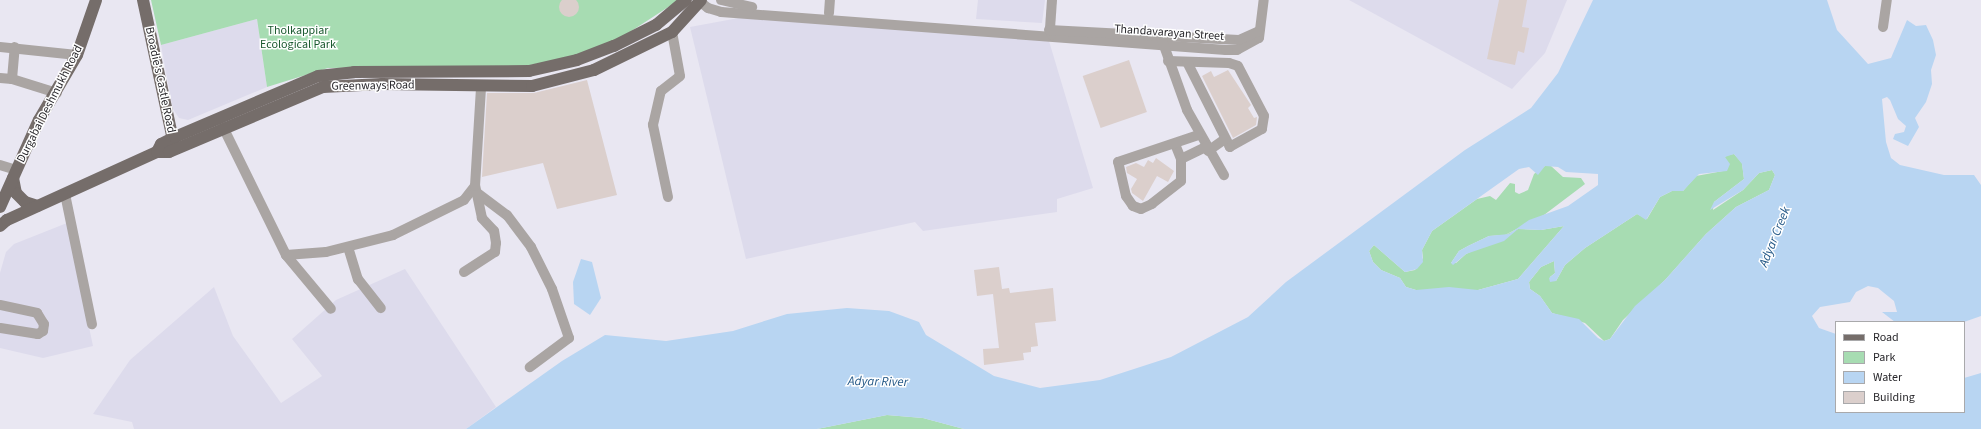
<!DOCTYPE html>
<style>
body{margin:0}
#map{position:relative;width:1981px;height:429px;overflow:hidden;background:#e9e7f2;font-family:"Source Sans 3",sans-serif}
div>[style]{position:absolute}
[style*='--x']{left:calc(var(--x)*1px);top:calc(var(--y)*1px);width:calc(var(--w)*1px);rotate:calc(var(--a)*1deg)}
.built>*{inset:0;background:#dddbec}
.green>*{inset:0;background:#a7dcb2}
.water>*{inset:0;background:#b8d5f2}
.building>*{inset:0;background:#dbcfcc;transform-origin:0 0}
.round{border-radius:50%}
.minor>*{height:10px;margin:-5px;padding:0 5px;transform-origin:5px;border-radius:5px;background:#aaa5a3}
.major>*{height:12px;margin:-6px;padding:0 6px;transform-origin:6px;border-radius:6px;background:#756d6a}
span{translate:-50% -50%;white-space:nowrap;text-align:center;line-height:1.15;-webkit-text-stroke:3px #fff;paint-order:stroke}
.park-label{font-size:12px;color:#1a592f}
.street-label{font-size:12px;color:#29282c}
.water-label{font-size:13px;color:#225786;font-style:italic}
.legend{position:absolute;left:1835px;top:321px;width:130px;height:92px;box-sizing:border-box;background:#fff;border:1px solid #a9a9ab;margin:0;padding:5px 7px;list-style:none;font-size:12px;color:#29282c}
.legend li{display:flex;align-items:center;gap:8px;height:20px}
.legend b{width:20px;border:1px solid #a9a9ab}
</style>
<div id="map">
<div class="built">
<i style="clip-path:polygon(978px 0,1045px 0,1042px 23px,976px 19px)"></i>
<i style="clip-path:polygon(1349px 0,1567px 0,1545px 53px,1512px 89px)"></i>
<i style="clip-path:polygon(744px 17px,1049px 41px,1093px 188px,1057px 199px,1057px 212px,923px 231px,915px 222px,746px 259px,690px 27px)"></i>
<i style="clip-path:polygon(257px 19px,267px 87px,188px 120px,179px 118px,173px 109px,161px 45px)"></i>
<i style="clip-path:polygon(67px 223px,93px 346px,43px 358px,0 348px,0 273px,6px 252px,14px 244px)"></i>
<i style="clip-path:polygon(405px 269px,496px 407px,466px 429px,134px 429px,132px 422px,93px 414px,130px 360px,214px 287px,233px 336px,281px 403px,322px 376px,292px 339px,336px 300px)"></i>
</div>
<div class="green">
<i style="clip-path:polygon(151px 0,679px 0,616px 41px,573px 57px,525px 66px,328px 68px,267px 87px,257px 19px,161px 45px)"></i>
<i style="clip-path:polygon(1734px 154px,1742px 163px,1744px 179px,1714px 202px,1713px 210px,1743px 190px,1759px 173px,1772px 170px,1775px 175px,1769px 190px,1736px 207px,1706px 234px,1665px 280px,1623px 320px,1610px 339px,1604px 341px,1585px 323px,1552px 313px,1540px 296px,1530px 289px,1529px 282px,1541px 267px,1554px 261px,1555px 273px,1550px 277px,1556px 281px,1565px 265px,1585px 248px,1637px 214px,1647px 219px,1660px 197px,1672px 191px,1683px 191px,1696px 176px,1723px 171px,1728px 162px,1724px 160px,1726px 155px)"></i>
<i style="clip-path:polygon(1545px 166px,1551px 166px,1563px 177px,1581px 178px,1585px 184px,1544px 215px,1505px 235px,1489px 236px,1468px 246px,1459px 251px,1451px 263px,1456px 263px,1466px 254px,1518px 229px,1541px 230px,1564px 226px,1518px 279px,1478px 290px,1416px 290px,1406px 287px,1400px 278px,1381px 270px,1373px 262px,1369px 251px,1374px 245px,1405px 272px,1415px 270px,1423px 258px,1422px 250px,1432px 231px,1477px 199px,1490px 196px,1496px 200px,1510px 183px,1515px 184px,1515px 192px,1519px 194px,1528px 190px,1534px 174px)"></i>
<i style="clip-path:polygon(887px 415px,923px 418px,964px 429px,817px 429px)"></i>
</div>
<div class="water">
<i style="clip-path:polygon(evenodd,1593px 0,1827px 0,1837px 30px,1868px 64px,1891px 58px,1907px 20px,1916px 26px,1926px 25px,1933px 40px,1936px 55px,1931px 70px,1932px 84px,1926px 102px,1915px 118px,1919px 127px,1908px 146px,1893px 139px,1895px 134px,1904px 132px,1906px 126px,1898px 119px,1890px 100px,1887px 97px,1882px 99px,1886px 142px,1891px 158px,1900px 165px,1944px 175px,1974px 175px,1981px 185px,1981px 316px,1964px 322px,1895px 322px,1882px 312px,1897px 312px,1894px 301px,1878px 288px,1868px 286px,1856px 292px,1850px 302px,1820px 307px,1812px 316px,1819px 328px,1836px 334px,1836px 412px,1964px 412px,1964px 378px,1981px 373px,1981px 429px,964px 429px,923px 418px,887px 415px,817px 429px,466px 429px,562px 361px,605px 335px,666px 341px,733px 331px,787px 314px,847px 308px,889px 311px,919px 322px,926px 335px,994px 376px,1040px 388px,1100px 380px,1171px 357px,1248px 317px,1286px 282px,1465px 150px,1531px 108px,1558px 73px,1593px 0,1734px 154px,1742px 164px,1744px 179px,1714px 202px,1710px 210px,1743px 190px,1759px 173px,1772px 170px,1775px 175px,1769px 190px,1736px 207px,1706px 234px,1665px 280px,1635px 306px,1610px 339px,1604px 341px,1598px 338px,1579px 319px,1552px 313px,1540px 296px,1530px 289px,1529px 282px,1541px 267px,1554px 261px,1555px 273px,1549px 278px,1550px 282px,1556px 281px,1565px 265px,1585px 248px,1637px 214px,1646px 220px,1660px 197px,1672px 191px,1683px 191px,1699px 174px,1727px 171px,1730px 164px,1725px 157px,1734px 154px,1593px 0,1545px 166px,1558px 167px,1566px 172px,1598px 174px,1598px 185px,1568px 206px,1529px 220px,1509px 234px,1489px 236px,1468px 246px,1459px 251px,1451px 263px,1453px 265px,1466px 254px,1504px 241px,1518px 229px,1541px 230px,1564px 226px,1518px 279px,1478px 290px,1449px 287px,1416px 290px,1406px 287px,1400px 278px,1381px 270px,1373px 262px,1369px 251px,1374px 245px,1405px 272px,1417px 269px,1423px 262px,1422px 250px,1432px 231px,1519px 169px,1529px 167px,1538px 175px,1545px 166px)"></i>
<i style="clip-path:polygon(581px 259px,592px 262px,601px 298px,590px 315px,574px 304px,573px 282px)"></i>
</div>
<div class="building">
<i class="round" style="left:559px;top:-3px;width:20px;height:20px"></i>
<i style="clip-path:polygon(1499px 0,1527px 0,1522px 27px,1529px 28px,1524px 53px,1518px 51px,1515px 65px,1487px 59px)"></i>
<i style="left:1129px;top:60px;width:55px;height:49px;rotate:71deg"></i>
<i style="clip-path:polygon(1228px 70px,1251px 105px,1248px 108px,1254px 118px,1257px 117px,1256px 125px,1233px 138px,1202px 76px,1211px 71px,1214px 77px)"></i>
<i style="clip-path:polygon(587px 80px,617px 195px,557px 209px,543px 163px,482px 177px,487px 93px,534px 93px)"></i>
<i style="clip-path:polygon(1156px 158px,1174px 171px,1168px 182px,1157px 176px,1143px 201px,1132px 193px,1131px 189px,1137px 179px,1127px 173px,1126px 167px,1136px 163px,1144px 167px,1148px 160px,1153px 163px)"></i>
<i style="clip-path:polygon(999px 267px,1002px 289px,1009px 288px,1010px 293px,1053px 288px,1056px 321px,1035px 323px,1038px 346px,1031px 347px,1031px 352px,1023px 353px,1024px 360px,984px 365px,983px 349px,999px 348px,993px 294px,977px 296px,974px 270px)"></i>
</div>
<div class="minor">
<i style="--x:698;--y:0;--w:13;--a:39"></i>
<i style="--x:708;--y:8;--w:14;--a:17"></i>
<i style="--x:721;--y:12;--w:506;--a:4.3"></i>
<i style="--x:1226;--y:50;--w:11;--a:0"></i>
<i style="--x:1237;--y:50;--w:25;--a:-29"></i>
<i style="--x:1259;--y:38;--w:38;--a:-83"></i>
<i style="--x:721;--y:0;--w:32;--a:13"></i>
<i style="--x:1052;--y:0;--w:30;--a:94"></i>
<i style="--x:1050;--y:30;--w:5;--a:68"></i>
<i style="--x:829;--y:13;--w:13;--a:-86"></i>
<i style="--x:1883;--y:27;--w:27;--a:-82"></i>
<i style="--x:1049;--y:30;--w:190;--a:3"></i>
<i style="--x:1239;--y:40;--w:22;--a:-24"></i>
<i style="--x:1162;--y:40;--w:74;--a:70.3"></i>
<i style="--x:1187;--y:110;--w:75;--a:60.4"></i>
<i style="--x:0;--y:47;--w:77;--a:5.9"></i>
<i style="--x:1168;--y:61;--w:61;--a:1.9"></i>
<i style="--x:1229;--y:63;--w:9;--a:18"></i>
<i style="--x:1238;--y:66;--w:56;--a:62.5"></i>
<i style="--x:1264;--y:116;--w:13;--a:99"></i>
<i style="--x:1262;--y:129;--w:37;--a:151"></i>
<i style="--x:1230;--y:147;--w:95;--a:-116.8"></i>
<i style="--x:0;--y:78;--w:12;--a:5"></i>
<i style="--x:12;--y:79;--w:47;--a:17.3"></i>
<i style="--x:12;--y:79;--w:32;--a:-85"></i>
<i style="--x:223;--y:127;--w:143;--a:63.8"></i>
<i style="--x:286;--y:255;--w:70;--a:50.2"></i>
<i style="--x:1175;--y:144;--w:16;--a:68"></i>
<i style="--x:1181;--y:159;--w:22;--a:90"></i>
<i style="--x:1181;--y:181;--w:37;--a:142"></i>
<i style="--x:1152;--y:204;--w:12;--a:156"></i>
<i style="--x:1141;--y:209;--w:9;--a:-159"></i>
<i style="--x:1133;--y:206;--w:12;--a:-125"></i>
<i style="--x:1126;--y:196;--w:35;--a:-103"></i>
<i style="--x:1118;--y:162;--w:84;--a:-18.6"></i>
<i style="--x:1208;--y:151;--w:21;--a:-35"></i>
<i style="--x:1181;--y:159;--w:28;--a:-26"></i>
<i style="--x:0;--y:165;--w:17;--a:17"></i>
<i style="--x:476;--y:192;--w:39;--a:37"></i>
<i style="--x:507;--y:215;--w:40;--a:53"></i>
<i style="--x:531;--y:247;--w:47;--a:63.4"></i>
<i style="--x:552;--y:289;--w:52;--a:70.9"></i>
<i style="--x:569;--y:338;--w:49;--a:143.4"></i>
<i style="--x:65;--y:194;--w:133;--a:78.3"></i>
<i style="--x:668;--y:197;--w:74;--a:-101.8"></i>
<i style="--x:653;--y:125;--w:35;--a:-77"></i>
<i style="--x:661;--y:91;--w:24;--a:-38"></i>
<i style="--x:680;--y:76;--w:45;--a:-100.3"></i>
<i style="--x:348;--y:247;--w:34;--a:73"></i>
<i style="--x:358;--y:279;--w:37;--a:52"></i>
<i style="--x:286;--y:255;--w:40;--a:-4.3"></i>
<i style="--x:326;--y:252;--w:69;--a:-14.2"></i>
<i style="--x:393;--y:235;--w:79;--a:-26.2"></i>
<i style="--x:464;--y:200;--w:18;--a:-52"></i>
<i style="--x:464;--y:272;--w:37;--a:-33"></i>
<i style="--x:495;--y:252;--w:9;--a:-84"></i>
<i style="--x:496;--y:243;--w:12;--a:-99"></i>
<i style="--x:494;--y:231;--w:18;--a:-133"></i>
<i style="--x:482;--y:218;--w:33;--a:-102"></i>
<i style="--x:475;--y:186;--w:99;--a:-86.5"></i>
<i style="--x:0;--y:305;--w:38;--a:12"></i>
<i style="--x:37;--y:313;--w:13;--a:58"></i>
<i style="--x:44;--y:324;--w:7;--a:98"></i>
<i style="--x:43;--y:331;--w:6;--a:149"></i>
<i style="--x:38;--y:334;--w:38;--a:-171"></i>
</div>
<div class="major">
<i style="--x:143;--y:0;--w:148;--a:77.9"></i>
<i style="--x:157;--y:152;--w:9;--a:-63"></i>
<i style="--x:161;--y:144;--w:16;--a:-27"></i>
<i style="--x:175;--y:137;--w:155;--a:-23.1"></i>
<i style="--x:318;--y:76;--w:36;--a:-6"></i>
<i style="--x:354;--y:72;--w:175;--a:-0.3"></i>
<i style="--x:529;--y:71;--w:49;--a:-12.9"></i>
<i style="--x:577;--y:60;--w:40;--a:-21"></i>
<i style="--x:614;--y:46;--w:47;--a:-26.6"></i>
<i style="--x:656;--y:25;--w:39;--a:-40"></i>
<i style="--x:13;--y:178;--w:15;--a:79"></i>
<i style="--x:16;--y:193;--w:13;--a:45"></i>
<i style="--x:25;--y:202;--w:13;--a:18"></i>
<i style="--x:0;--y:207;--w:95;--a:-65.9"></i>
<i style="--x:39;--y:120;--w:75;--a:-59.7"></i>
<i style="--x:77;--y:55;--w:58;--a:-70.9"></i>
<i style="--x:0;--y:226;--w:9;--a:-41"></i>
<i style="--x:7;--y:220;--w:165;--a:-24.4"></i>
<i style="--x:157;--y:152;--w:12;--a:0"></i>
<i style="--x:169;--y:152;--w:167;--a:-22.9"></i>
<i style="--x:323;--y:87;--w:59;--a:-2.9"></i>
<i style="--x:382;--y:84;--w:150;--a:0.8"></i>
<i style="--x:532;--y:86;--w:64;--a:-14.5"></i>
<i style="--x:594;--y:70;--w:87;--a:-26"></i>
<i style="--x:672;--y:32;--w:43;--a:-47.8"></i>
</div>
<div class="park-label">
<span style="left:298px;top:38px">Tholkappiar<br>Ecological Park</span>
</div>
<div class="street-label">
<span style="left:1169px;top:33px;rotate:4deg">Thandavarayan Street</span>
<span style="left:160px;top:80px;rotate:78deg">Broadie's Castle Road</span>
<span style="left:373px;top:86px;rotate:-1deg">Greenways Road</span>
<span style="left:50px;top:104px;rotate:-63deg">Durgabai Deshmukh Road</span>
</div>
<div class="water-label">
<span style="left:1775px;top:237px;rotate:-68deg">Adyar Creek</span>
<span style="left:878px;top:382px;rotate:1deg">Adyar River</span>
</div>
<ul class="legend">
<li><b style="height:5px;background:#756d6a"></b>Road</li>
<li><b style="height:11px;background:#a7dcb2"></b>Park</li>
<li><b style="height:11px;background:#b8d5f2"></b>Water</li>
<li><b style="height:11px;background:#dbcfcc"></b>Building</li>
</ul>
</div>
